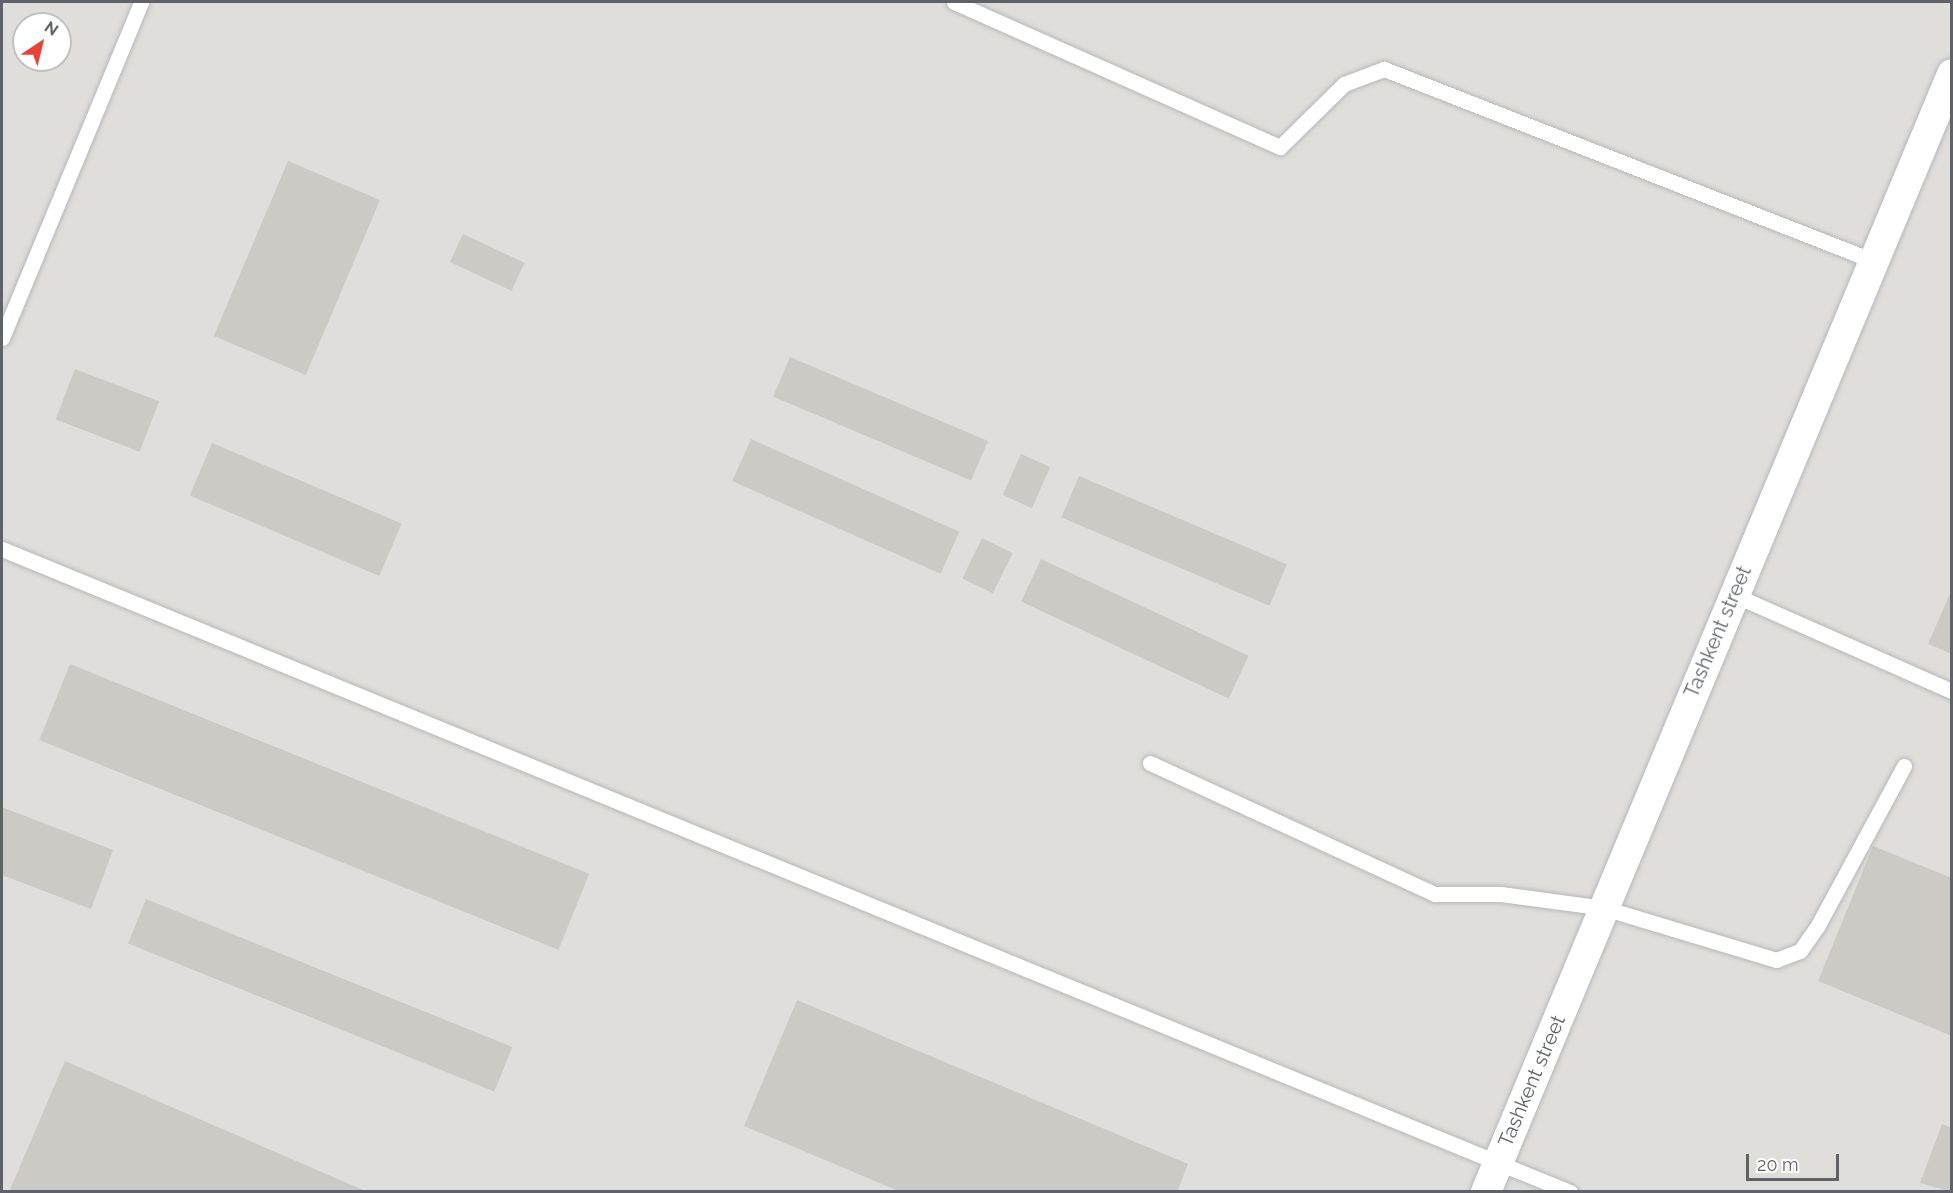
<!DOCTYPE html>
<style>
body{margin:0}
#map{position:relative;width:1953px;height:1193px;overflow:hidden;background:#f1efe8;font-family:Raleway,sans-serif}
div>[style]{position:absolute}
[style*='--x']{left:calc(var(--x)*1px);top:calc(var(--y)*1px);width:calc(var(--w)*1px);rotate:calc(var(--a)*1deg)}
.industrial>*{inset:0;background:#e0deda}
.building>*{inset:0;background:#cccac5;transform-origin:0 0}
.roads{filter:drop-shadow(0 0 2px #b5b8bc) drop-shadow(0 0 2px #b5b8bc)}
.service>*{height:15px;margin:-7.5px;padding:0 7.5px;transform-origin:7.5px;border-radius:7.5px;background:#fff}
.minor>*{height:30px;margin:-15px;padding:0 15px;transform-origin:15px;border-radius:15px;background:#fff}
span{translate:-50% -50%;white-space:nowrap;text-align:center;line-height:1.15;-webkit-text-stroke:4.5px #fff;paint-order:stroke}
.street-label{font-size:20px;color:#5f6368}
.frame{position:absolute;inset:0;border:3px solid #5f6368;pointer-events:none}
.north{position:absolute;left:12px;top:12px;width:60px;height:60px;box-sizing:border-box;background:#fff;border:2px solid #bfc1c3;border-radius:50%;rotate:35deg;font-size:16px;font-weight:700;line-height:24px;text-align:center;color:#5f6368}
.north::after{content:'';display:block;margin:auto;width:21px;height:27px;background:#ea4335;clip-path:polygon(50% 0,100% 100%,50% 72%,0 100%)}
.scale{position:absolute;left:1746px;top:1154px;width:93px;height:27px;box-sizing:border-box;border:3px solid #5f6368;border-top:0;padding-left:8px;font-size:18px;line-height:21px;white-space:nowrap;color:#5f6368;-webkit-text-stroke:4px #fff;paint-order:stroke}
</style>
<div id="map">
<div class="industrial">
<i style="clip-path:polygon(evenodd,2px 2px,1951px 2px,1951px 1191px,2px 1191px,2px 2px,24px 24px,60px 24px,60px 60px,24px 60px,24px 24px)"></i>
</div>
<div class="building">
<i style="left:288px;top:161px;width:100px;height:190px;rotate:23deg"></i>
<i style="left:463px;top:234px;width:68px;height:31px;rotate:25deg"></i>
<i style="left:790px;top:357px;width:215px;height:43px;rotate:23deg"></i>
<i style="left:75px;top:369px;width:90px;height:54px;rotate:21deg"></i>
<i style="left:751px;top:439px;width:228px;height:46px;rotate:24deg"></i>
<i style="left:212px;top:443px;width:206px;height:57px;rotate:23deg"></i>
<i style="left:1021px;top:454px;width:32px;height:45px;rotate:24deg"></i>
<i style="left:1079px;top:476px;width:226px;height:45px;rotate:23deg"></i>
<i style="left:982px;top:538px;width:34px;height:45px;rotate:26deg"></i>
<i style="left:1041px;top:559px;width:229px;height:47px;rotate:25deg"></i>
<i style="clip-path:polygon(1952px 589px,1952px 654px,1928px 644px)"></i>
<i style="left:70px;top:664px;width:560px;height:82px;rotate:22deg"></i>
<i style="clip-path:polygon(2px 807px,113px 850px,91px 909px,2px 875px)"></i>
<i style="clip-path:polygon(1873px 846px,1952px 878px,1952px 1036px,1818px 981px)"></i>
<i style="left:146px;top:899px;width:395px;height:48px;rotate:22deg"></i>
<i style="clip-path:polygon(797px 1000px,1188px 1164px,1177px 1192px,901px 1192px,744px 1126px)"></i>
<i style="clip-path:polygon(65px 1061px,368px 1192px,9px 1192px)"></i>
<i style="clip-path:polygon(1942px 1124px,1952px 1128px,1952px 1192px,1920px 1183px)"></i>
</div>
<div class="roads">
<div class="service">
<i style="--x:954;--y:2;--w:357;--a:24"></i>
<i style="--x:1280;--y:147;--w:90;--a:-44.5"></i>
<i style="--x:1344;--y:84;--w:43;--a:-20.6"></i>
<i style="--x:1384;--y:69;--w:526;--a:21.4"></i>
<i style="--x:2;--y:338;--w:364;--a:-67.5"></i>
<i style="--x:2;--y:549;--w:1695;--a:22.3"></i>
<i style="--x:1734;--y:595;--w:238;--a:23.8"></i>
<i style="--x:1150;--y:763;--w:314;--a:24.7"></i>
<i style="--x:1435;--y:894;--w:66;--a:0"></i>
<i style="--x:1501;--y:894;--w:104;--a:7.7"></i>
<i style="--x:1604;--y:908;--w:180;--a:16.8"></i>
<i style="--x:1776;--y:960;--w:26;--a:-21"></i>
<i style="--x:1800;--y:951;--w:29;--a:-55"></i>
<i style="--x:1817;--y:927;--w:183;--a:-61.6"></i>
</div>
<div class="minor">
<i style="--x:1486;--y:1192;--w:1211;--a:-67.37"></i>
</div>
</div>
<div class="street-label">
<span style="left:1718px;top:632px;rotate:-67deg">Tashkent street</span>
<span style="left:1532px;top:1081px;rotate:-67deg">Tashkent street</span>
</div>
<div class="frame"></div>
<div class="north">N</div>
<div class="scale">20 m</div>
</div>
